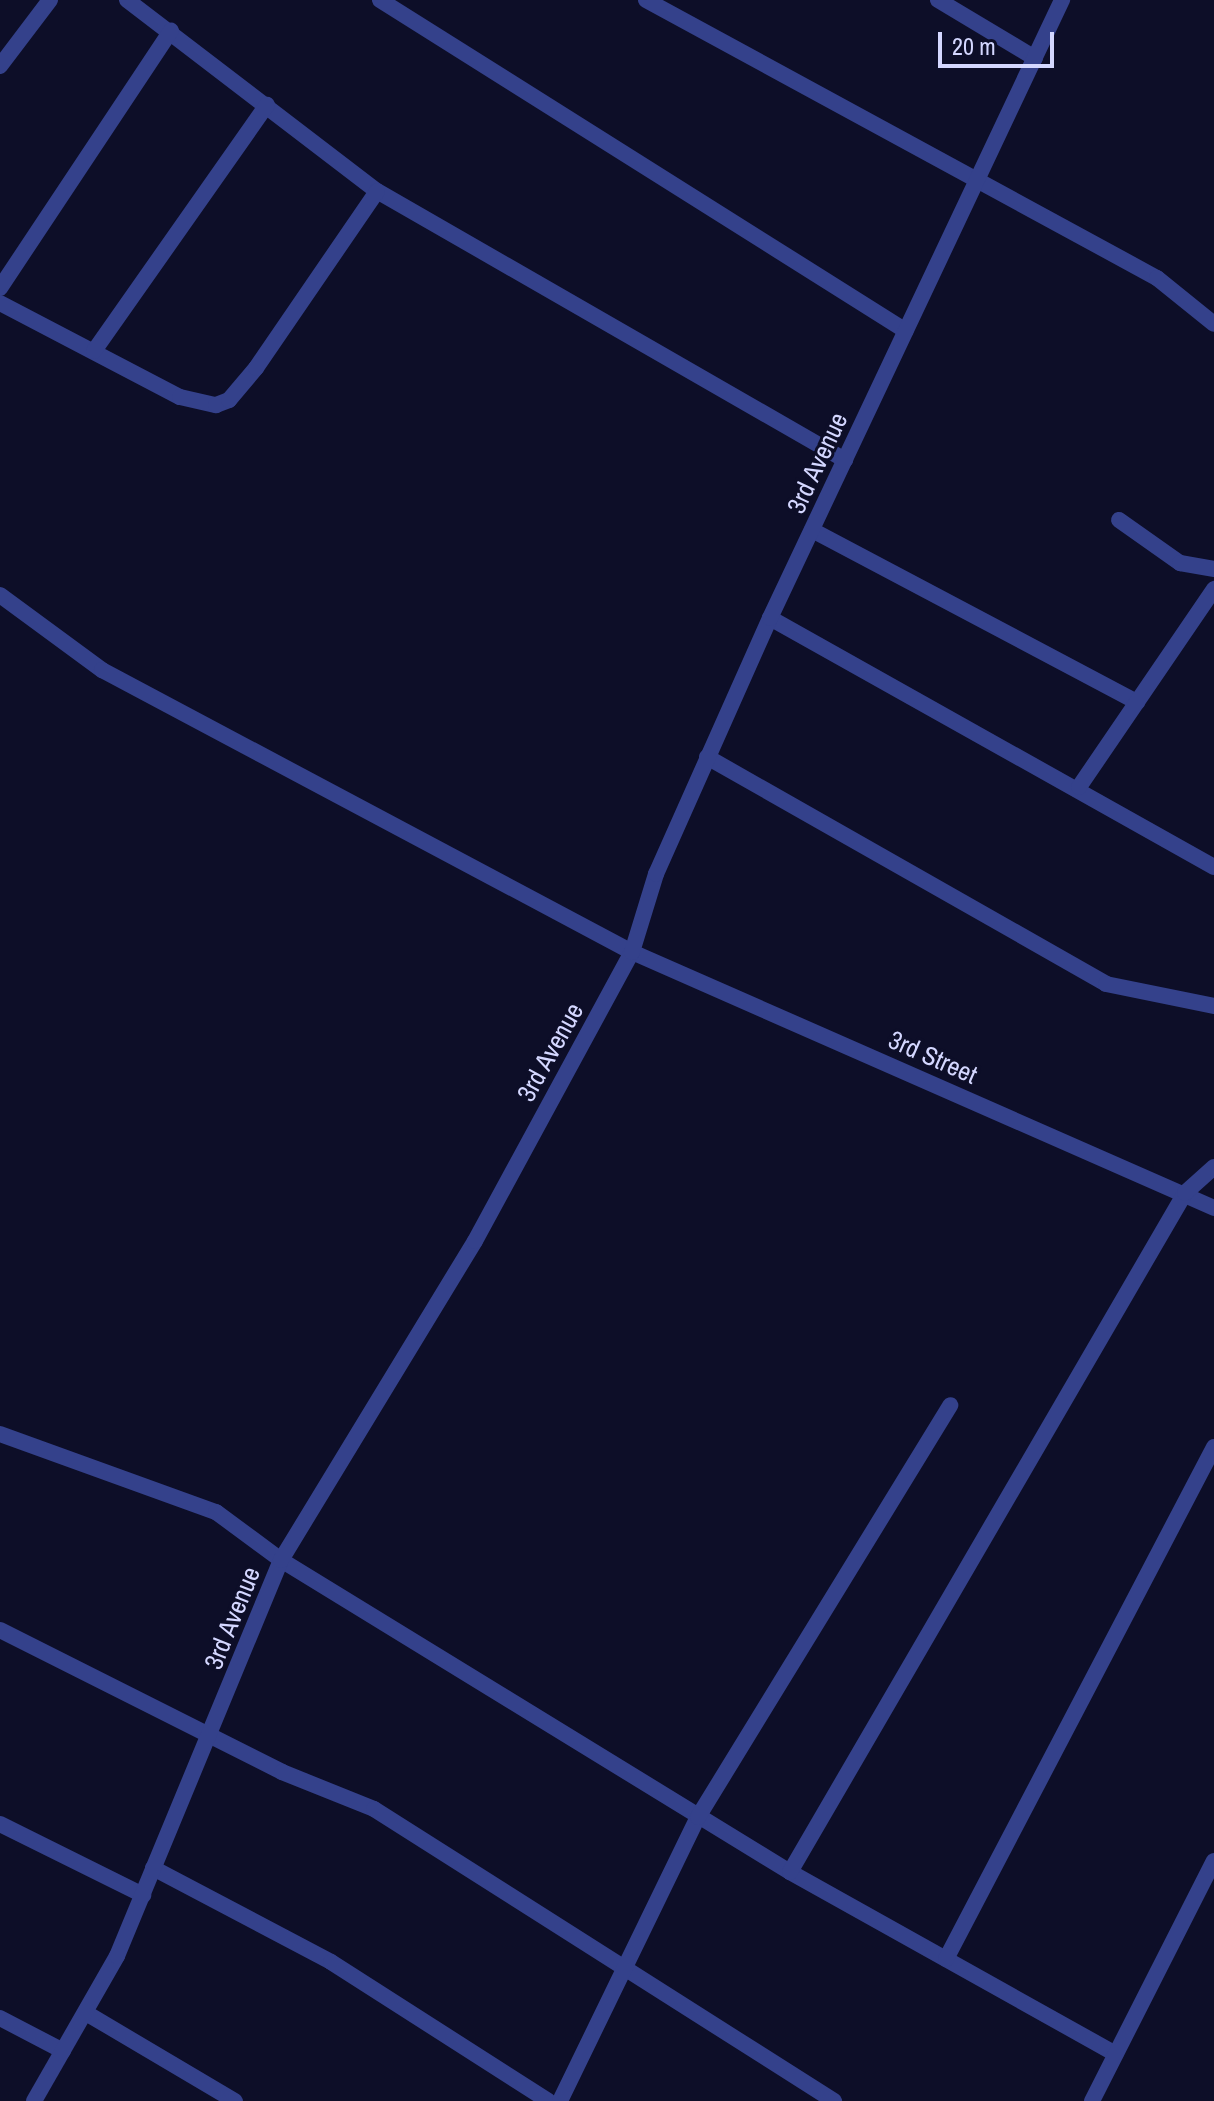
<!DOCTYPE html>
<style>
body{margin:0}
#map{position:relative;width:1214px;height:2101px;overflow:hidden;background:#0d0e28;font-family:"Archivo Narrow",sans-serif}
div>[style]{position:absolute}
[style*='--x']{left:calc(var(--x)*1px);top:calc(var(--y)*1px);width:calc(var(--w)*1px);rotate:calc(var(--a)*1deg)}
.service>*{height:16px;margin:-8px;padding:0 8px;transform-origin:8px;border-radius:8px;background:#34418b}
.minor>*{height:16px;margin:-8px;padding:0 8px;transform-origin:8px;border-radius:8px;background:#34418b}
span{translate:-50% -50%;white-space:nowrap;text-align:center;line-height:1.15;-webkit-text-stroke:6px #0d0e28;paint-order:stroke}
.street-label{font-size:26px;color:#d4d7ff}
.scale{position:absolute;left:938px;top:32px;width:116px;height:36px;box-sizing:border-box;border:4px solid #d4d7ff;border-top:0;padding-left:10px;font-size:24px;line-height:28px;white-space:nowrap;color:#d4d7ff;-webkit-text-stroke:6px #0d0e28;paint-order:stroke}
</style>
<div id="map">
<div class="service">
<i style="--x:0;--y:595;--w:127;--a:36.3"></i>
<i style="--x:102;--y:670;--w:600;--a:28.02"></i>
</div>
<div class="minor">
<i style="--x:127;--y:0;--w:315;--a:37.4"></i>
<i style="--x:377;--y:191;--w:540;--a:29.89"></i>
<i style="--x:380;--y:0;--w:621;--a:32.18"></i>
<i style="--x:646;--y:0;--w:582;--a:28.55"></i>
<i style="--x:1157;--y:278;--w:73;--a:38.9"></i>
<i style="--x:938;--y:0;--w:113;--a:30.9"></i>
<i style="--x:0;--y:66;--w:83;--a:-52.9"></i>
<i style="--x:0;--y:288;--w:309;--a:-56.4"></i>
<i style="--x:0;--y:303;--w:203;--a:27.6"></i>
<i style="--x:180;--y:397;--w:37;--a:13"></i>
<i style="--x:216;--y:405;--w:14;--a:-21"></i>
<i style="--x:229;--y:400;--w:42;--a:-49.8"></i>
<i style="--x:256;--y:368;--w:214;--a:-55.6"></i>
<i style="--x:94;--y:351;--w:301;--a:-54.9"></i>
<i style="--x:1119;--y:520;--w:75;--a:35.2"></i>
<i style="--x:1180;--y:563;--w:35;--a:10"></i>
<i style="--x:812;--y:530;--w:368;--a:27.9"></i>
<i style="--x:770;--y:618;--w:509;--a:29.28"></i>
<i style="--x:707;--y:757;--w:459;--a:29.6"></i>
<i style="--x:1106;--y:984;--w:110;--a:11.5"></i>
<i style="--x:1079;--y:787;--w:240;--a:-55.7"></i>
<i style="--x:632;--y:952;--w:636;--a:23.74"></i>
<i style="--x:0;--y:1434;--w:230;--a:19.9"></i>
<i style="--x:216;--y:1512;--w:81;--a:36.4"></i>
<i style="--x:281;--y:1560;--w:597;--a:31.51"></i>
<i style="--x:790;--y:1872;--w:373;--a:29.2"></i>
<i style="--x:0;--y:1630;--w:316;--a:26.7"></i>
<i style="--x:282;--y:1772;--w:99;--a:21.9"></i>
<i style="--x:374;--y:1809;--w:545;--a:32.41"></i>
<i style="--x:0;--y:1824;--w:160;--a:26.4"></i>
<i style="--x:153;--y:1868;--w:201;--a:27.8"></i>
<i style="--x:331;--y:1962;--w:258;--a:32.6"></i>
<i style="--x:790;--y:1872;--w:786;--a:-59.81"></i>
<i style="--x:1185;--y:1193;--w:39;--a:-42"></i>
<i style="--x:946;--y:1959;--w:578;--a:-62.37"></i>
<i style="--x:86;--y:2013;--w:173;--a:30.6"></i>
<i style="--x:0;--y:2018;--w:71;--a:27.6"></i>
<i style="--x:34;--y:2101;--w:167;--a:-60.2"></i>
<i style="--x:117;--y:1956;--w:429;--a:-67.5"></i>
<i style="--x:281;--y:1560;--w:373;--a:-58.7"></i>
<i style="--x:475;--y:1241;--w:329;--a:-61.5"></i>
<i style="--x:632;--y:952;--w:82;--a:-72.9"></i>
<i style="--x:656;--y:874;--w:280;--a:-66"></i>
<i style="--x:770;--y:618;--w:684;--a:-64.71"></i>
<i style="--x:560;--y:2101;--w:316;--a:-64.1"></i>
<i style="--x:698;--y:1817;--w:483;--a:-58.5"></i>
<i style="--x:1092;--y:2101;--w:269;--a:-63.1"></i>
</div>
<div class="street-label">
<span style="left:817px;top:463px;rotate:-65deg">3rd Avenue</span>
<span style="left:550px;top:1052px;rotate:-61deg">3rd Avenue</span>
<span style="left:933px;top:1057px;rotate:24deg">3rd Street</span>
<span style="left:232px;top:1618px;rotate:-68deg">3rd Avenue</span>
</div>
<div class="scale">20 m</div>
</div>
